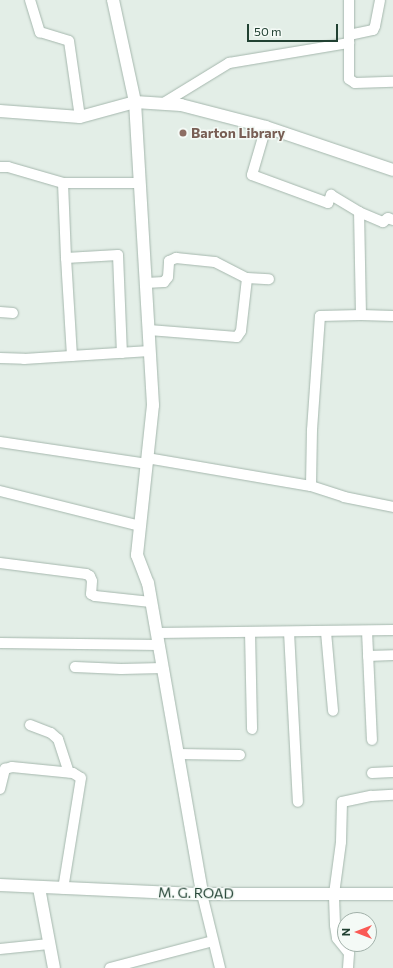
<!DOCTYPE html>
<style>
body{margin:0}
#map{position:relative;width:393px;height:968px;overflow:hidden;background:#e3eee7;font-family:Commissioner,sans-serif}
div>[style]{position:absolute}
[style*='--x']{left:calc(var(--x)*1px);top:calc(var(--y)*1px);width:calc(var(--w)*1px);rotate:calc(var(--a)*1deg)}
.roads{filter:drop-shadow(0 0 1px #a5b7ad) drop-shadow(0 0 1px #a5b7ad)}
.minor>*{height:10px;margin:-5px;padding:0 5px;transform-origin:5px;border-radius:5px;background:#fff}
.tertiary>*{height:12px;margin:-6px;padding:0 6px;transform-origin:6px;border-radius:6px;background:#fff}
.secondary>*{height:12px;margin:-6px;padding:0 6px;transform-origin:6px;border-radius:6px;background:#fff}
.dots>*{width:11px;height:11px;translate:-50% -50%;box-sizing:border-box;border:2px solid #f4faf6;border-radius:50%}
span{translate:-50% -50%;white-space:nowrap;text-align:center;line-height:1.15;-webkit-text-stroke:3px #f4faf6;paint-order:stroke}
.education-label{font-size:14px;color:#785e54;font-weight:700}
.left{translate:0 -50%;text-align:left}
.street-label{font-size:14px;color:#214132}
.north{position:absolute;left:337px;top:912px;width:40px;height:40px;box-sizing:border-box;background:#f4faf6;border:1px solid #a0b0a8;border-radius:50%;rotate:270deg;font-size:11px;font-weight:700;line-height:16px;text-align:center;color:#214132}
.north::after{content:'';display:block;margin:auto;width:14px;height:18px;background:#fa5a55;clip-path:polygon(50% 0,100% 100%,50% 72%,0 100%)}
.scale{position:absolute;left:247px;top:24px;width:91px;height:18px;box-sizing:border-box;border:2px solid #214132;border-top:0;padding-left:5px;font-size:12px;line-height:14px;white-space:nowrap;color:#214132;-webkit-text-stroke:3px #f4faf6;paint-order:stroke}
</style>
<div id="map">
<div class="roads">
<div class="minor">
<i style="--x:30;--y:0;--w:34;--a:73"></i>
<i style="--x:40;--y:32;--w:30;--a:17"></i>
<i style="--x:69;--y:41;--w:77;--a:81.8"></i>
<i style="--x:349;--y:0;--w:79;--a:90"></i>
<i style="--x:349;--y:79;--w:7;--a:34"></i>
<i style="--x:355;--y:83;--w:38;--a:-2"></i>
<i style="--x:349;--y:35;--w:25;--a:-12"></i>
<i style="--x:373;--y:30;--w:4;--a:-63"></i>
<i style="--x:375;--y:26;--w:26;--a:-79"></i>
<i style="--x:162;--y:104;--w:79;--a:-31.5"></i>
<i style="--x:229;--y:63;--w:122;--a:-9.5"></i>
<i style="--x:266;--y:127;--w:50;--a:106.3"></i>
<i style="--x:252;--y:175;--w:81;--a:20.2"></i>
<i style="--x:328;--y:203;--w:9;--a:-69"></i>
<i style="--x:331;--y:195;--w:33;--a:31"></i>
<i style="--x:359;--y:212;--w:26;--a:23"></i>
<i style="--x:383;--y:222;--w:6;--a:-39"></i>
<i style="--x:388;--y:218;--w:5;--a:22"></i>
<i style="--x:0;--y:167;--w:8;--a:0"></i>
<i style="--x:8;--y:167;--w:57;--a:16.2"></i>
<i style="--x:63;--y:183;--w:75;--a:87.7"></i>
<i style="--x:66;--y:258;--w:52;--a:-3.3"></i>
<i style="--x:118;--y:255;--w:98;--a:87.7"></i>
<i style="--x:63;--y:183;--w:76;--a:0"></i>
<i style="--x:66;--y:258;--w:98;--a:86.5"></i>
<i style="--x:146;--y:283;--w:18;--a:-3"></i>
<i style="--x:164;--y:282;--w:6;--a:-51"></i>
<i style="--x:168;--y:277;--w:16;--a:-86"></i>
<i style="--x:169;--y:261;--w:8;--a:-23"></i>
<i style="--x:176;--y:258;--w:39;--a:6"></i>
<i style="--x:215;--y:262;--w:36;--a:27"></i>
<i style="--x:247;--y:278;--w:22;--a:3"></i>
<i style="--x:0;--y:312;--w:13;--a:4"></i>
<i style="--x:361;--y:315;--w:32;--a:2"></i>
<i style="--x:149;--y:330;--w:88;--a:4.5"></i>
<i style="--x:237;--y:337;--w:7;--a:-56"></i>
<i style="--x:241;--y:331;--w:53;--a:-83.5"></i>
<i style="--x:0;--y:358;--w:24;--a:2"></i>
<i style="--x:24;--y:359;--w:126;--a:-3.6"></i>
<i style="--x:0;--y:442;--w:149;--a:8.5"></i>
<i style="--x:147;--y:458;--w:166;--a:9.7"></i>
<i style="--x:311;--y:486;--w:56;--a:-89"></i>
<i style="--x:312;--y:430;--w:114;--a:-86"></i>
<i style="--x:320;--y:316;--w:41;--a:-1.4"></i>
<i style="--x:361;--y:315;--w:103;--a:-91.1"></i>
<i style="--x:311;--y:486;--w:35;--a:18"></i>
<i style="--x:344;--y:497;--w:50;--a:11.5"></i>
<i style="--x:0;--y:491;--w:144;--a:14"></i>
<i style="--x:0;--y:563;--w:87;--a:7.3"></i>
<i style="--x:86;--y:574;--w:4;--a:27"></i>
<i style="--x:90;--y:576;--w:5;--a:68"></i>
<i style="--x:92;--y:581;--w:13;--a:94"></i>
<i style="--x:91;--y:594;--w:4;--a:27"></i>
<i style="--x:95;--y:596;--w:56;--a:6.1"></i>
<i style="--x:367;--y:631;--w:109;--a:87.4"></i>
<i style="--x:250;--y:632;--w:97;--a:88.8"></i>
<i style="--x:289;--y:632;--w:170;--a:87"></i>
<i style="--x:326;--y:632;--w:79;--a:84.9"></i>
<i style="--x:157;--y:633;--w:236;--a:-0.7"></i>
<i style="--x:0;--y:643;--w:159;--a:0.7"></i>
<i style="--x:368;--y:656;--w:25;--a:-2"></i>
<i style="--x:75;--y:667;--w:46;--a:2.5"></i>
<i style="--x:121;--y:669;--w:42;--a:-1.4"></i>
<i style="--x:30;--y:725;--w:22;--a:21"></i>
<i style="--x:51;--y:733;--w:9;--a:41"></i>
<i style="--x:58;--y:739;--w:35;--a:72"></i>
<i style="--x:178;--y:754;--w:62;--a:0.9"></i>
<i style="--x:372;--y:773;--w:21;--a:-3"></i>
<i style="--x:0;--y:789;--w:21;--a:-76"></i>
<i style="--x:5;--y:769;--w:7;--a:-16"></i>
<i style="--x:12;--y:767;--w:61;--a:5.6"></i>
<i style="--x:73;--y:773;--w:9;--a:32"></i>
<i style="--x:81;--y:778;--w:112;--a:99.2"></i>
<i style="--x:202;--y:894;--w:76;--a:76.3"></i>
<i style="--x:0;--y:949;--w:49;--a:-5.8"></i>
<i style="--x:110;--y:968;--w:106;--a:-14.7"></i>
<i style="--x:348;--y:968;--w:15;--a:-86"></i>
<i style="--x:349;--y:953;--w:19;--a:-129"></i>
<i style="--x:337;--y:938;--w:13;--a:-99"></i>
<i style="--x:335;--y:925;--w:31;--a:-92"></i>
<i style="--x:334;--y:894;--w:52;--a:-82.3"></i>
<i style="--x:341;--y:842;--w:40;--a:-88.6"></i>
<i style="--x:342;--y:802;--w:30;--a:-12"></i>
<i style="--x:371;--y:796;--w:22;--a:-3"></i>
</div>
<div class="tertiary">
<i style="--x:113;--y:0;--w:104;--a:77.8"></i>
<i style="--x:135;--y:102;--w:304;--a:86.6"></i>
<i style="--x:153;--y:405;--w:151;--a:96.1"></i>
<i style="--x:137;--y:555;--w:30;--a:69"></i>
<i style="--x:148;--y:583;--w:316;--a:80.1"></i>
<i style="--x:0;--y:111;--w:80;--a:4.3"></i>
<i style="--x:80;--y:117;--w:57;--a:-15.3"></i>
<i style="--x:135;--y:102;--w:46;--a:3.7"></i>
<i style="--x:181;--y:105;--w:88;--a:14.5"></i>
<i style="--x:266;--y:127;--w:134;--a:18.7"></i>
<i style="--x:39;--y:888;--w:81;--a:79.4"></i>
</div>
<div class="secondary">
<i style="--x:0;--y:885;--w:202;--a:2.6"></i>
<i style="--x:202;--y:894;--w:191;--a:0"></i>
</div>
</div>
<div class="dots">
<i style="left:183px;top:133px;background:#8d6e63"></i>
</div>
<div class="education-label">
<span class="left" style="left:191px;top:133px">Barton Library</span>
</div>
<div class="street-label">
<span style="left:196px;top:893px;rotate:1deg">M. G. ROAD</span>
</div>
<div class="north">N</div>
<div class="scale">50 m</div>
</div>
